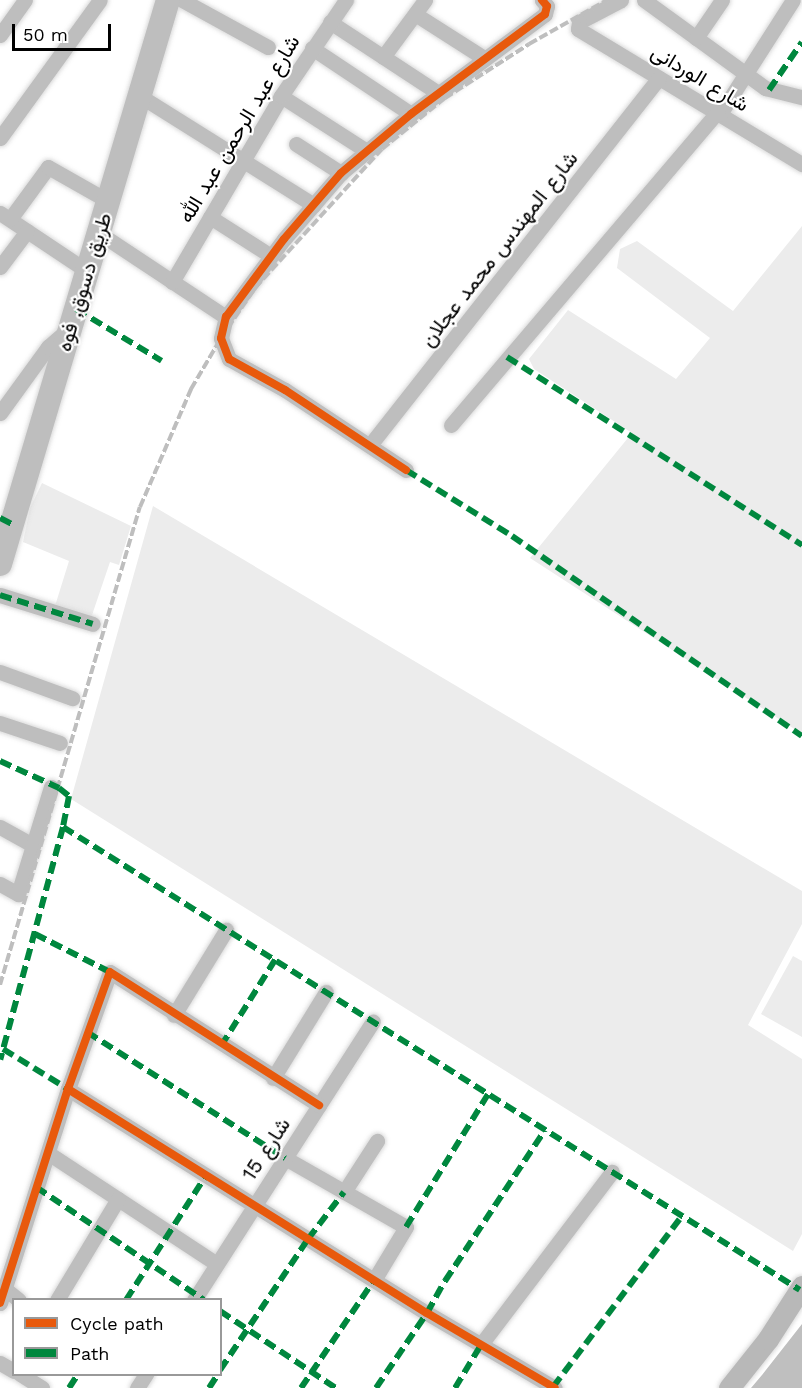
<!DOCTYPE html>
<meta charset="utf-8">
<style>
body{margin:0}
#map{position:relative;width:802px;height:1388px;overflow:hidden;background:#fff;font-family:"Work Sans",Vazirmatn,sans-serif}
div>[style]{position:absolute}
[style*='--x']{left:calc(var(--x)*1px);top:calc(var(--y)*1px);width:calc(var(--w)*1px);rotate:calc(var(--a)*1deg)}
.green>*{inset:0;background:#ececec}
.water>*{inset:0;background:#bfbfbf}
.roads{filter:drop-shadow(0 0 2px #dbdbdb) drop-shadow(0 0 2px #dbdbdb)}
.street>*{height:15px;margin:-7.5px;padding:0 7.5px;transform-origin:7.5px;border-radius:7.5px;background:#bebebe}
.secondary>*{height:21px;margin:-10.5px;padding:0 10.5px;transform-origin:10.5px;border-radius:10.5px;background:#b8b8b8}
.primary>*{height:24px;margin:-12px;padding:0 12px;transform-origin:12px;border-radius:12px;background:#bebebe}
.rail>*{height:4px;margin-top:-2px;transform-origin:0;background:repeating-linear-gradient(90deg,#bebebe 0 9px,transparent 0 12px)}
.quiet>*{height:6px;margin-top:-3px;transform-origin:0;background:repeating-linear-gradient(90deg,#00873e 0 12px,transparent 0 18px)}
.cycleway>*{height:8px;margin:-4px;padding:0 4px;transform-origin:4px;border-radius:4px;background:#e8590c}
span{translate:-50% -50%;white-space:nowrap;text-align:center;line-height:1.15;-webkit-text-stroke:4.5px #fff;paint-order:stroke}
.street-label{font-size:21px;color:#000}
.legend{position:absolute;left:12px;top:1298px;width:210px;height:78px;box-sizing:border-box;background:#fff;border:2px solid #999;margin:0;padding:8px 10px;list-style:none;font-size:18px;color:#000}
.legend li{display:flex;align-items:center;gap:12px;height:30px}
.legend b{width:30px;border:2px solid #999}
.scale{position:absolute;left:12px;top:24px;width:99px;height:27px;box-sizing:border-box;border:3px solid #000;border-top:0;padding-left:8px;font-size:18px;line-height:21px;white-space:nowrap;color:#000;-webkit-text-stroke:4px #fff;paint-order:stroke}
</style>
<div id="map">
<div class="green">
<i style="clip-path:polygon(802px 226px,802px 734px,530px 558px,632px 433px,534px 369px,529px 359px,568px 310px,676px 379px,710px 338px,617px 268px,620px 249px,637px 241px,733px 311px)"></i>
<i style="clip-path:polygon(42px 483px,131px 526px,119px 565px,110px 562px,91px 618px,55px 606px,69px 561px,23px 542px,30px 508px)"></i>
<i style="clip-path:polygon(153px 506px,802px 891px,802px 924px,748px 1025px,802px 1059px,802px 1234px,793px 1251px,71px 799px)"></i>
<i style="clip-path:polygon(793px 956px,802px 961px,802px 1037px,761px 1014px)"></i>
</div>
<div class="water">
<i style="clip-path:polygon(802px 1324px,802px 1388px,751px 1388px,762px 1375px)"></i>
</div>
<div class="roads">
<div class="street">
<i style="--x:182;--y:0;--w:98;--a:28.7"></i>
<i style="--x:621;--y:0;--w:47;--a:152.4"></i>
<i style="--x:579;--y:22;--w:7;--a:98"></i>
<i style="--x:578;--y:29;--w:262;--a:31.1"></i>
<i style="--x:644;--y:0;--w:150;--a:36"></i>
<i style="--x:765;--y:88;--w:38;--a:14"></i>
<i style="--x:415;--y:14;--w:82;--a:32.5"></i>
<i style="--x:330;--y:22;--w:129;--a:33.3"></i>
<i style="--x:0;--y:35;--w:43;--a:-54.5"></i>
<i style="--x:696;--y:38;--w:46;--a:-55.6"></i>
<i style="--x:312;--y:48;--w:119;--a:33.7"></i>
<i style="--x:383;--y:57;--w:71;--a:-53.6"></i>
<i style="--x:140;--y:96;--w:205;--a:32.1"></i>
<i style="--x:281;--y:96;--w:100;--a:32.7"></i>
<i style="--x:720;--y:114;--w:135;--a:-57.4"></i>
<i style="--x:0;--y:138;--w:170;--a:-54.1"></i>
<i style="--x:296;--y:144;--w:54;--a:32.8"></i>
<i style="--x:0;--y:213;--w:105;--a:33.7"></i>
<i style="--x:210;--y:217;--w:72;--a:32.6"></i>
<i style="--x:10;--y:219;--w:64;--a:-53.8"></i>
<i style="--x:48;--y:167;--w:69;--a:29.5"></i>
<i style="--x:99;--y:233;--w:152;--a:33.5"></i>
<i style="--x:0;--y:267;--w:45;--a:-53.1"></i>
<i style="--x:172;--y:282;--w:216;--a:-59.6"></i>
<i style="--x:281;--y:96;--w:116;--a:-55.9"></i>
<i style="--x:0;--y:413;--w:82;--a:-54"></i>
<i style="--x:48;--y:347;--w:29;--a:-41"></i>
<i style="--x:451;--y:425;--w:411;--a:-49.6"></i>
<i style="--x:370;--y:445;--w:467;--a:-51.8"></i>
<i style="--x:406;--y:470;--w:145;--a:-146.5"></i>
<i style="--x:285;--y:390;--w:64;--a:-151"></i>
<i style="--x:229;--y:359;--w:22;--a:-111"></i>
<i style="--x:221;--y:338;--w:22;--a:-77"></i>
<i style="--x:226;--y:317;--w:97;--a:-53.4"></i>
<i style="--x:284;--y:239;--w:87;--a:-49.2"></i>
<i style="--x:341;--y:173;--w:92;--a:-40.1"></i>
<i style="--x:411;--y:114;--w:167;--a:-36.7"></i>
<i style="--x:545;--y:14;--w:8;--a:-76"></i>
<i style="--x:547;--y:6;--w:8;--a:-130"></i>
<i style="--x:0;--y:595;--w:97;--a:17.3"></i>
<i style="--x:0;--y:672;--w:77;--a:19.9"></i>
<i style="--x:0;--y:723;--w:63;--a:18.4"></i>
<i style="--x:0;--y:827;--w:38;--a:29"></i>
<i style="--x:0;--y:884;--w:21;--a:29"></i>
<i style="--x:18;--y:894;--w:112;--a:-72.9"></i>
<i style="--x:174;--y:1015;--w:100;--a:-58.5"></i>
<i style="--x:273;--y:1078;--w:101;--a:-58.4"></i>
<i style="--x:68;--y:1089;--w:423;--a:32"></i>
<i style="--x:427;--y:1313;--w:148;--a:30.4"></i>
<i style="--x:48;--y:1153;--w:202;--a:33.3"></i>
<i style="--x:285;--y:1158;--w:139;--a:29.7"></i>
<i style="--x:406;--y:1227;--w:62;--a:121.1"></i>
<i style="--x:344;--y:1192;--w:61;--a:-57.1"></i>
<i style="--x:4;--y:1288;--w:19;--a:39"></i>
<i style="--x:57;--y:1300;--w:118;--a:-58.9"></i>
<i style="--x:194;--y:1300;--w:331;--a:-57.3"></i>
<i style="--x:0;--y:1303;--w:225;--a:-72.4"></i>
<i style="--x:68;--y:1089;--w:124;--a:-70.3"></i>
<i style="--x:110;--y:972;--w:248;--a:32.5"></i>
<i style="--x:482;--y:1343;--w:215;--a:-52.8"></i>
<i style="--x:0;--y:1363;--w:16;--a:30"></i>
<i style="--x:20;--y:1374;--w:26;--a:32"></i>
<i style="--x:137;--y:1388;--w:17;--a:-57"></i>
</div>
<div class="secondary">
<i style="--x:729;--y:1388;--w:63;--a:-51.5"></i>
<i style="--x:768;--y:1339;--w:63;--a:-57.3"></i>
</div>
<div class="primary">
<i style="--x:0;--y:564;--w:588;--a:-73.41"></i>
</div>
</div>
<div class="rail">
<i style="--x:0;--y:985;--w:498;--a:-73.7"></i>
<i style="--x:140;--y:507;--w:129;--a:-66.6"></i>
<i style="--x:191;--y:389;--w:59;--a:-59.5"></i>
<i style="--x:221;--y:338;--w:60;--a:-55.8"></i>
<i style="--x:255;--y:288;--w:188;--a:-47.6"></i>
<i style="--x:382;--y:149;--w:81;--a:-39"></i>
<i style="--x:445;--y:98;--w:100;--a:-32.7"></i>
<i style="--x:529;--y:44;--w:90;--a:-29.4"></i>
</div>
<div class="quiet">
<i style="--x:769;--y:90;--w:58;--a:-55.5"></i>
<i style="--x:76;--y:309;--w:100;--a:31.2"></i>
<i style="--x:507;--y:357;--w:350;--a:32.5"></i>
<i style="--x:406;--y:470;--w:125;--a:31.9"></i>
<i style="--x:512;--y:536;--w:352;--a:34.6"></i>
<i style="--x:0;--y:518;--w:13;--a:27"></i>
<i style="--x:0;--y:595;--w:97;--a:17.3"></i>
<i style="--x:0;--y:761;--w:65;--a:24.6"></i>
<i style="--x:59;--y:788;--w:13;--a:39"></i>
<i style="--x:69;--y:796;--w:32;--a:101"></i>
<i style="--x:63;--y:827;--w:241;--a:105.1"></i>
<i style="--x:63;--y:827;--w:870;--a:32.14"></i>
<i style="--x:35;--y:934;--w:84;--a:26.9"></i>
<i style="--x:87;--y:1032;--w:235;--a:32.5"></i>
<i style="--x:221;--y:1046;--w:102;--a:-57.9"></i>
<i style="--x:3;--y:1049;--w:76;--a:31.6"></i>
<i style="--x:36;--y:1187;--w:202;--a:33.9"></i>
<i style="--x:406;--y:1227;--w:156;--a:-58.3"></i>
<i style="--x:126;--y:1300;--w:150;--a:-57.3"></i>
<i style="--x:220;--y:1311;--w:139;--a:33.6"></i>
<i style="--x:220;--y:1370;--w:158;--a:-56.1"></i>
<i style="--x:308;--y:1239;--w:59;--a:-52.5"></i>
<i style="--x:553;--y:1387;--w:214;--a:-53"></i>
<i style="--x:69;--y:1388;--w:17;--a:-57"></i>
<i style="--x:209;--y:1388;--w:17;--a:-57"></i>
<i style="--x:301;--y:1388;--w:130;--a:-55.9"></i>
<i style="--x:376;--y:1388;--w:91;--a:-55.8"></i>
<i style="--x:427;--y:1313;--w:37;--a:-61"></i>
<i style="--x:445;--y:1281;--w:181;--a:-56.5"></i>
<i style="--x:455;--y:1388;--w:52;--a:-59"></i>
</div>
<div class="cycleway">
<i style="--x:406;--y:470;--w:145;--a:-146.5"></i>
<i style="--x:285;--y:390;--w:64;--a:-151"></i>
<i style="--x:229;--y:359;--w:22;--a:-111"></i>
<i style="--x:221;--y:338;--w:22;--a:-77"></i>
<i style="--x:226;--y:317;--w:97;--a:-53.4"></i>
<i style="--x:284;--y:239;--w:87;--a:-49.2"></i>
<i style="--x:341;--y:173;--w:92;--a:-40.1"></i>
<i style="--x:411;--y:114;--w:167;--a:-36.7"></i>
<i style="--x:545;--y:14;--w:8;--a:-76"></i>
<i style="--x:547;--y:6;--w:8;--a:-130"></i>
<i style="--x:68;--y:1089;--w:423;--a:32"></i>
<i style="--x:427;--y:1313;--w:148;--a:30.4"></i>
<i style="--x:0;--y:1303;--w:225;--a:-72.4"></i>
<i style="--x:68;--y:1089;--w:124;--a:-70.3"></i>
<i style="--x:110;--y:972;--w:248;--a:32.5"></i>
</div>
<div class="street-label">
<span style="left:700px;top:78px;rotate:31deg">شارع الوردانى</span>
<span style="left:239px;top:129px;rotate:-59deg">شارع عبد الرحمن عبد الله</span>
<span style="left:499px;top:249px;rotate:-52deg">شارع المهندس محمد عجلان</span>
<span style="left:84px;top:282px;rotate:-73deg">طريق دسوق, فوه</span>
<span style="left:266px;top:1149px;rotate:-57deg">شارع 15</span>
</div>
<ul class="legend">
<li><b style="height:8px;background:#e8590c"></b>Cycle path</li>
<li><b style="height:8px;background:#00873e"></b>Path</li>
</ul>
<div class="scale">50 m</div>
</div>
